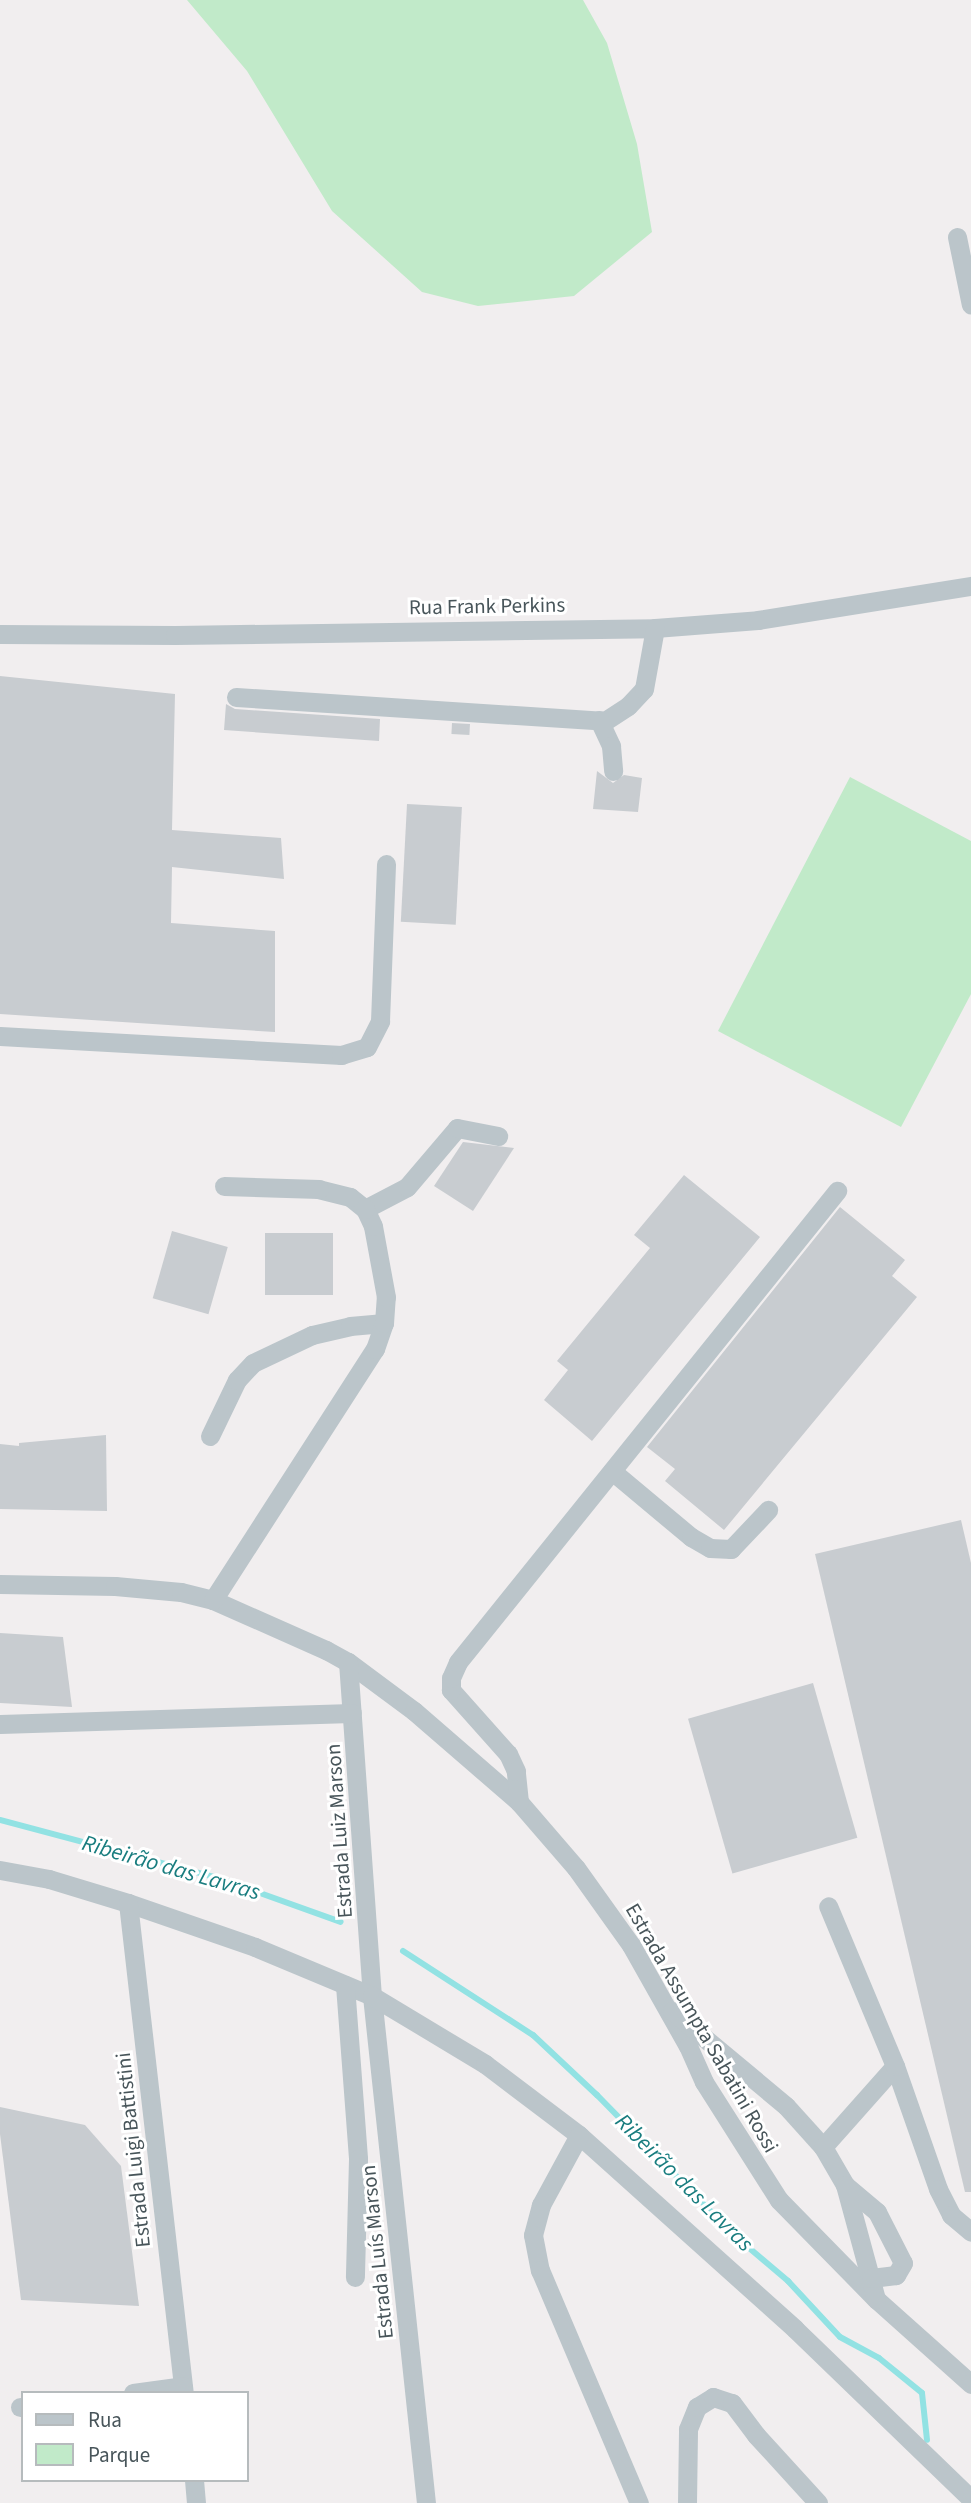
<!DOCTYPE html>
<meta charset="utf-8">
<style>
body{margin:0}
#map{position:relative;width:971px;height:2503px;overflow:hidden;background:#f1eeef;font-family:"Source Sans 3",sans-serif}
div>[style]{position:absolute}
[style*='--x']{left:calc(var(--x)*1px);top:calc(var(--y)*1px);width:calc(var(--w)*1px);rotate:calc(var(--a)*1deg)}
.green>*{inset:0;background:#c1eac9}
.stream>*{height:6px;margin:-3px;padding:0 3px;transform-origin:3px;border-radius:3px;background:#92e2e3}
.building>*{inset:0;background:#c8ccd0;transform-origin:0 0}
.minor>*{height:19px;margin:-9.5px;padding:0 9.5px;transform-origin:9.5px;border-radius:9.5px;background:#bbc5ca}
span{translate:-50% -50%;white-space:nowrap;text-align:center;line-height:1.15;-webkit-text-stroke:6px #fff;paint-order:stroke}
.street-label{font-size:21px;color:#48555a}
.water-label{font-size:23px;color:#197d7f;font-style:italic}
.legend{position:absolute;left:21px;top:2391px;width:228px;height:91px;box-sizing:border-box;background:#fff;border:2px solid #b6bbbd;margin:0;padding:9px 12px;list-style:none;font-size:21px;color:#48555a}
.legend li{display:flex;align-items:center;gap:14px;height:35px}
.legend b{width:35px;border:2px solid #b6bbbd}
</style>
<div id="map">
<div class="green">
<i style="clip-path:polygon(187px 0,583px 0,607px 43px,637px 144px,652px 232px,574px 296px,478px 306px,422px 292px,332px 211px,247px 71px)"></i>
<i style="clip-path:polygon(850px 777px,971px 841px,971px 994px,901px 1127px,718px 1031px)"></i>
</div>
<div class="stream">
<i style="--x:0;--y:1820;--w:229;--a:14.9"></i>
<i style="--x:221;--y:1879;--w:127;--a:19.7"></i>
<i style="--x:403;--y:1951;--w:155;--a:32.9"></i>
<i style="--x:533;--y:2035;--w:88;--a:43.2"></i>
<i style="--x:597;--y:2095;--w:197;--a:45.6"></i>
<i style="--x:735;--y:2236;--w:70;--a:40.3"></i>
<i style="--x:788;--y:2281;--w:76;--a:47.1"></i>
<i style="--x:840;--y:2337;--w:44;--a:28.3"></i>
<i style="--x:879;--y:2358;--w:55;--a:39.1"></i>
<i style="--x:922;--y:2393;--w:47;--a:83.9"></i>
</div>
<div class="building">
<i style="clip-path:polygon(0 676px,175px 694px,172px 830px,281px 838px,284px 879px,172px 867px,171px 923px,275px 931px,275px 1032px,0 1014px)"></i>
<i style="clip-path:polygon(226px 704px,235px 709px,380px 719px,379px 741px,224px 730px)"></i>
<i style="left:452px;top:723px;width:18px;height:11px;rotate:3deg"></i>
<i style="clip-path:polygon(597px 771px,613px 783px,624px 775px,642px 778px,638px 812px,593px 809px)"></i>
<i style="left:407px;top:804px;width:55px;height:118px;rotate:3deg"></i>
<i style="clip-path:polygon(463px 1142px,514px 1148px,473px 1211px,434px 1186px)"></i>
<i style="clip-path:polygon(684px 1175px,760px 1237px,592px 1441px,544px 1400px,568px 1370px,557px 1361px,650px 1248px,634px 1235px)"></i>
<i style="clip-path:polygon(840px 1207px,905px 1260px,892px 1276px,917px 1297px,724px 1530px,665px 1481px,675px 1469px,647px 1447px)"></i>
<i style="left:172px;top:1231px;width:58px;height:70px;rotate:16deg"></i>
<i style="left:265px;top:1233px;width:68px;height:62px"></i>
<i style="clip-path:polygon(106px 1435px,107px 1511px,0 1509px,0 1444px,19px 1446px,19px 1443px)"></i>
<i style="clip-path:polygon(961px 1520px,971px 1563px,971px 2192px,965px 2192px,815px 1554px)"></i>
<i style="clip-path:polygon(0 1633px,63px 1637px,72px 1707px,0 1703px)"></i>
<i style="left:813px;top:1683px;width:161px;height:130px;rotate:74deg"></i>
<i style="clip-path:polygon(0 2107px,85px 2125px,121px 2166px,139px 2306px,21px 2300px,0 2134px)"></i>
</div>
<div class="minor">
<i style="--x:957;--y:237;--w:69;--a:78.4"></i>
<i style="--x:0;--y:634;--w:175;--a:0.3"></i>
<i style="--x:175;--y:635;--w:480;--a:-0.8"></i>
<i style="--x:655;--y:628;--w:103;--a:-4.4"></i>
<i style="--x:758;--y:620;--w:216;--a:-9.1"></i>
<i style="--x:236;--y:697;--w:370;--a:3.7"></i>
<i style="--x:605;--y:721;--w:27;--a:-33"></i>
<i style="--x:628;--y:706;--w:23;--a:-47"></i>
<i style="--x:644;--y:689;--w:62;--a:-79.8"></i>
<i style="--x:599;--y:720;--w:29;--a:65"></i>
<i style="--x:611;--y:746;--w:25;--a:85"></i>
<i style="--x:0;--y:1036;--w:342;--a:3.2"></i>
<i style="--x:341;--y:1055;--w:27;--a:-17"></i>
<i style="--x:367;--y:1047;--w:29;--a:-63"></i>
<i style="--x:380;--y:1021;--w:157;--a:-87.8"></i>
<i style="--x:365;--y:1209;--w:47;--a:-27.6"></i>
<i style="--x:407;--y:1187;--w:77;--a:-49.7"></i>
<i style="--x:457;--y:1128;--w:42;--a:11"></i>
<i style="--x:210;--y:1436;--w:62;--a:-64.3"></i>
<i style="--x:237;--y:1380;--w:23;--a:-47"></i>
<i style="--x:253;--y:1363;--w:65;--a:-25.4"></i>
<i style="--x:312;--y:1335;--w:39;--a:-13"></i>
<i style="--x:350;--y:1326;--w:34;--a:-5"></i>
<i style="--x:612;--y:1471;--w:103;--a:39.9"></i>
<i style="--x:691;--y:1537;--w:22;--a:30"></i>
<i style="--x:710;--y:1548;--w:21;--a:3"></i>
<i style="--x:731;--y:1549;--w:54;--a:-46.5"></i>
<i style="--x:0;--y:1584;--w:115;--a:1"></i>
<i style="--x:115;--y:1586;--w:66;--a:5.2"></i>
<i style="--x:181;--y:1592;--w:33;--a:14"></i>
<i style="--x:213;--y:1600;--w:124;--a:23.9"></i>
<i style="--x:326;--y:1650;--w:25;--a:29"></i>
<i style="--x:348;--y:1662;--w:82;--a:36.6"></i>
<i style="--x:414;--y:1711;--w:139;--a:40.9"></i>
<i style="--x:519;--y:1802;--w:87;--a:49.2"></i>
<i style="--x:576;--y:1868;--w:95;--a:54.5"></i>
<i style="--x:631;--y:1945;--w:116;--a:60.6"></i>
<i style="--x:688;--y:2046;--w:39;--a:66"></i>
<i style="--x:704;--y:2082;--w:140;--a:57.6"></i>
<i style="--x:779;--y:2200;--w:140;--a:45.6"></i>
<i style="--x:877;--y:2300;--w:126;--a:41.8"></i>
<i style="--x:213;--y:1600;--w:299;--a:-57.2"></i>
<i style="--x:375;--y:1349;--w:28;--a:-71"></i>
<i style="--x:384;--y:1323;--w:26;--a:-86"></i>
<i style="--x:386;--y:1297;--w:72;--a:-100.4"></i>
<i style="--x:373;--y:1226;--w:19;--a:-115"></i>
<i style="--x:365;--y:1209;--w:19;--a:-141"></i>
<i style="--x:350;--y:1197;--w:32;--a:-166"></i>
<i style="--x:319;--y:1189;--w:95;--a:-178.2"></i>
<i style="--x:348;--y:1662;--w:335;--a:85.9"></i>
<i style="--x:372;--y:1996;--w:510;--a:83.92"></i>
<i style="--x:0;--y:1724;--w:352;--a:-1.8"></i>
<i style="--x:519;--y:1802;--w:31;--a:-96"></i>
<i style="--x:516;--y:1771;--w:19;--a:-115"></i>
<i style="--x:508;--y:1754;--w:86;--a:-131.7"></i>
<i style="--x:451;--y:1690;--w:12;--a:-90"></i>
<i style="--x:451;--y:1678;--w:17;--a:-66"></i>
<i style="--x:458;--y:1662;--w:605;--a:-51.18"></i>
<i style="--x:0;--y:1870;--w:50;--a:10.4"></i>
<i style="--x:49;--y:1879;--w:83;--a:16.9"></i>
<i style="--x:128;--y:1903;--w:134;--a:19.1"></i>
<i style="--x:255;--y:1947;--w:127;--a:22.7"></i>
<i style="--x:372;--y:1996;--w:132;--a:31"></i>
<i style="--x:485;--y:2064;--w:118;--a:37.1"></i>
<i style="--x:579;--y:2135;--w:290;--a:41.9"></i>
<i style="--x:795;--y:2329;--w:245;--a:44"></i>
<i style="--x:128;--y:1903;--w:493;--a:83.5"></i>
<i style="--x:345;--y:1985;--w:174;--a:85.7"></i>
<i style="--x:358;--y:2159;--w:118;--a:91.5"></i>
<i style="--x:672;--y:2011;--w:148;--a:39.8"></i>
<i style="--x:786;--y:2106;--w:55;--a:47.9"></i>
<i style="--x:823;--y:2147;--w:44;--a:59.9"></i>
<i style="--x:845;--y:2185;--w:118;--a:74.8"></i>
<i style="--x:895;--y:2066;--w:130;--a:70.7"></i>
<i style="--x:938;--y:2189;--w:29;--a:63"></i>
<i style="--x:951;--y:2215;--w:26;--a:40"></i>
<i style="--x:579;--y:2135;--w:80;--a:118.5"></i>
<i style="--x:541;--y:2205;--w:31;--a:105"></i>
<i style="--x:533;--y:2235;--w:36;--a:79"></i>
<i style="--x:540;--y:2270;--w:253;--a:67"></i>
<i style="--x:823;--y:2147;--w:108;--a:-48.4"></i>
<i style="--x:895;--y:2066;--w:173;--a:-112.7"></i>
<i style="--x:845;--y:2185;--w:42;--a:40.2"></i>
<i style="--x:877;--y:2212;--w:57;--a:63"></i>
<i style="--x:903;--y:2263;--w:14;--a:120"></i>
<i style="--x:896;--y:2275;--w:25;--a:173"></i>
<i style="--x:133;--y:2393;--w:50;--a:-8"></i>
<i style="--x:20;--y:2407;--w:3;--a:0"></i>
<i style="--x:194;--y:2480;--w:23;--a:85"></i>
<i style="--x:687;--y:2503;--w:74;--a:-89.2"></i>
<i style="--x:688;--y:2429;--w:24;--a:-68"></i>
<i style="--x:697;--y:2407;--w:19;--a:-32"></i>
<i style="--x:713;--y:2397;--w:20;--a:18"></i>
<i style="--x:732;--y:2403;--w:40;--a:53"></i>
<i style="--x:756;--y:2435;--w:92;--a:47.6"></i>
</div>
<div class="street-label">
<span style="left:487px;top:606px;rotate:-1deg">Rua Frank Perkins</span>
<span style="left:339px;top:1831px;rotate:-94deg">Estrada Luiz Marson</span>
<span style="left:702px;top:2028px;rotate:60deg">Estrada Assumpta Sabatini Rossi</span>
<span style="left:133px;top:2150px;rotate:-96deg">Estrada Luigi Battistini</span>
<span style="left:377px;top:2252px;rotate:-96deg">Estrada Luís Marson</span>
</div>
<div class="water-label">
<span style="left:171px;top:1868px;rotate:16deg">Ribeirão das Lavras</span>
<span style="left:684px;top:2183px;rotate:45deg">Ribeirão das Lavras</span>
</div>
<ul class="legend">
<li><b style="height:9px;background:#bbc5ca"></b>Rua</li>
<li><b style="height:19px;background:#c1eac9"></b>Parque</li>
</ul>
</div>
